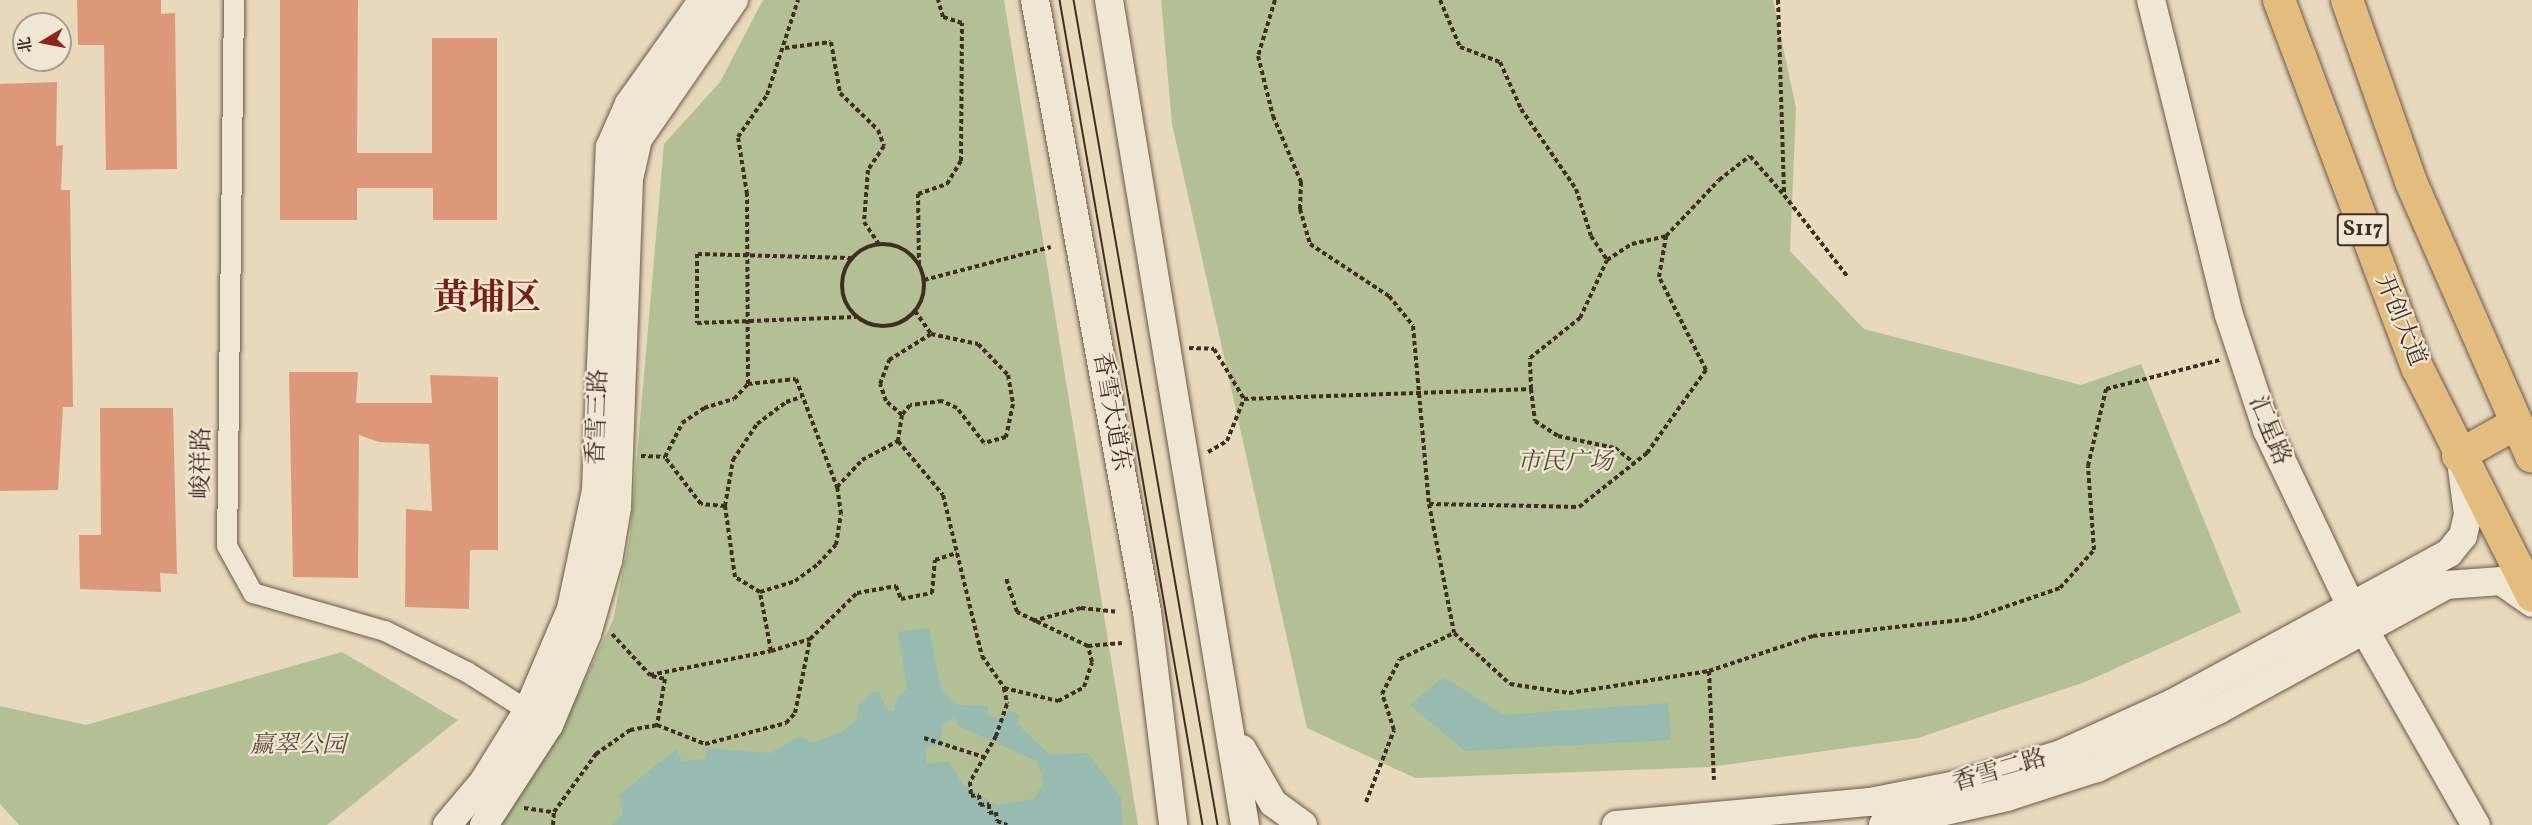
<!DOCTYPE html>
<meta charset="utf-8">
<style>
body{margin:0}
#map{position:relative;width:2532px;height:825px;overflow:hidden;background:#e8d9bd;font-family:Vollkorn,"Noto Serif SC",serif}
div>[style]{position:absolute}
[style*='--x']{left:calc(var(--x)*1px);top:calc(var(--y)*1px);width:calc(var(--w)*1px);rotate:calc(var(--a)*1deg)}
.green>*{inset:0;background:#b3c093}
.water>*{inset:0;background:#97bab1}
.building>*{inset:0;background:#dd9879}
.path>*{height:4px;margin-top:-2px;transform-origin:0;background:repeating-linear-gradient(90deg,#422d23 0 4.5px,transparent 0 7.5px)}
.path>.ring{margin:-2px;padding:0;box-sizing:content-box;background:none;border:4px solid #422d23;border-radius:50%}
.roads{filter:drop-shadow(0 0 2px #6c584a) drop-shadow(0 0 2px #6c584a)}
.street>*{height:20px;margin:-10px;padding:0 10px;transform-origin:10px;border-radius:10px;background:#f0e6d4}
.secondary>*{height:28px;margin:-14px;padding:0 14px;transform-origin:14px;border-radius:14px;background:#f0e6d4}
.primary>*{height:32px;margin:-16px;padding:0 16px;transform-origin:16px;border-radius:16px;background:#e4bc7e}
.tram>*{height:1.5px;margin:-0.75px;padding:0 0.75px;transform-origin:0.75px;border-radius:0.75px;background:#422d23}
span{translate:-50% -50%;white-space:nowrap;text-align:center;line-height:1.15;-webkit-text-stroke:4.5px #f0e6d4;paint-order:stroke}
.shield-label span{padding:2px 4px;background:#f0e6d4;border:2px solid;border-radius:4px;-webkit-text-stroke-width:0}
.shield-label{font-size:22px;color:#422d23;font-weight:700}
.street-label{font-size:24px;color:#422d23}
.park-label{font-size:24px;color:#594a39;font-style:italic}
.town-label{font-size:36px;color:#7a1f14;font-weight:700}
.north{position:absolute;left:12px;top:12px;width:60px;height:60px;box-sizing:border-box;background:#f0e6d4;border:2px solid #aa9c8d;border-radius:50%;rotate:260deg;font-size:16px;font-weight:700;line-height:24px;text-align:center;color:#422d23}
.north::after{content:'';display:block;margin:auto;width:21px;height:27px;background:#8f2418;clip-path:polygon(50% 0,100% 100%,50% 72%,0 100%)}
</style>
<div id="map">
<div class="green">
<i style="clip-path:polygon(763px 0,1004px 0,1138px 825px,501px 825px,575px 701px,613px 620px,630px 536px,664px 144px,720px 82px)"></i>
<i style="clip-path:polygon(1161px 0,1773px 0,1796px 108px,1790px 251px,1864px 329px,2081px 385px,2141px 364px,2241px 612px,2085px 682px,1918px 738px,1710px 767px,1415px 778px,1307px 728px,1172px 124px)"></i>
<i style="clip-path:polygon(342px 652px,458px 720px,327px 825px,19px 825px,0 804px,0 706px,86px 725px)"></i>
</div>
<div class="water">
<i style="clip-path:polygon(evenodd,929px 628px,941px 688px,958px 705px,988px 706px,988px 716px,999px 718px,1011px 711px,1020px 715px,1017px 724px,1050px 755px,1088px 753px,1121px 798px,1123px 825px,612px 825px,623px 814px,619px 795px,676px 749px,682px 761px,706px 759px,707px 748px,771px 753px,800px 736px,812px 743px,842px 732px,857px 719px,858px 706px,872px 692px,879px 692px,887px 711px,894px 710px,897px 697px,907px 689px,898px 632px,929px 628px,954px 718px,958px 726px,1037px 761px,1044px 783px,1033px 799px,996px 805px,963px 784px,948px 761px,927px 764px,925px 747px,941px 745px,941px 725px,954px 718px)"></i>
<i style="clip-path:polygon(1443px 677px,1504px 715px,1668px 703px,1671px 740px,1465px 751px,1410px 705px)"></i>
</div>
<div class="building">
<i style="clip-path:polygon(77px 0,161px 0,161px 14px,175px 13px,177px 169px,106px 170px,104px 45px,78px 45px)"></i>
<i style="clip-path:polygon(280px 0,358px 0,357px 153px,432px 153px,432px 38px,497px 38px,497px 220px,433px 220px,433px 188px,357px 188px,357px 220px,280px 220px)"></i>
<i style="clip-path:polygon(57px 82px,56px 146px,63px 145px,61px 190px,70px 190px,73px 407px,63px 407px,58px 490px,0 491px,0 84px)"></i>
<i style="clip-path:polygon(289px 372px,358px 372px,356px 403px,432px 403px,430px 375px,498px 377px,498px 550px,470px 550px,469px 609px,405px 607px,406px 509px,432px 511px,429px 444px,379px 442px,359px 435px,358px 578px,293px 577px)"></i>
<i style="clip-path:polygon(100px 408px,173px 408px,177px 574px,160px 573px,161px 592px,80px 589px,79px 535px,101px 535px)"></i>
</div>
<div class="path">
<i style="--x:1275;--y:0;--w:59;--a:106.9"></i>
<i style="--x:1258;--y:56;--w:62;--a:76"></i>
<i style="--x:1273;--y:116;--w:72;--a:67"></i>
<i style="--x:1301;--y:182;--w:27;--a:92"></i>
<i style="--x:1300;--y:209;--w:36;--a:74"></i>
<i style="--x:1310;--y:244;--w:95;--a:33.4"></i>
<i style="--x:1389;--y:296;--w:38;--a:51"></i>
<i style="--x:1413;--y:326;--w:179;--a:84.9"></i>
<i style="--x:1429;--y:504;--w:131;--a:79"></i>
<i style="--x:1454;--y:633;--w:76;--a:42.3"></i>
<i style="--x:1510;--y:684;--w:60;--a:8.7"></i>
<i style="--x:1569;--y:693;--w:142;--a:-8.9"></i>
<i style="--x:1709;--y:671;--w:109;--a:87.4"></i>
<i style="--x:1440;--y:0;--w:51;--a:66.9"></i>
<i style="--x:1460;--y:47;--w:43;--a:20.6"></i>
<i style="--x:1500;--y:62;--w:51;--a:65.9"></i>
<i style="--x:1521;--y:109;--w:97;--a:55.5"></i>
<i style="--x:1576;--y:189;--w:49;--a:72.3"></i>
<i style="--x:1591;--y:236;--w:29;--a:56"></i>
<i style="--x:1778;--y:0;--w:195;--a:88.2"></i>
<i style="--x:1784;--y:195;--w:103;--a:52.1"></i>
<i style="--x:785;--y:48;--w:46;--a:-7.4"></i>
<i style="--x:831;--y:42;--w:52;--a:80"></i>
<i style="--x:840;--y:93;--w:53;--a:44.2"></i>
<i style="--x:878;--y:130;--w:17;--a:69"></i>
<i style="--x:884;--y:146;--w:29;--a:124"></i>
<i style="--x:868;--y:170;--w:52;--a:94.4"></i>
<i style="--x:864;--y:222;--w:27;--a:56"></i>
<i class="ring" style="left:842px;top:244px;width:78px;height:78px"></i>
<i style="--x:852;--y:258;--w:155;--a:-178.5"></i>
<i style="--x:697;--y:254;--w:69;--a:90"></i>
<i style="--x:697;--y:323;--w:159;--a:-2.2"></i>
<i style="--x:919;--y:265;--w:71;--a:-90.8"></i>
<i style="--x:918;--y:194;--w:31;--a:-19"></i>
<i style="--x:947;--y:184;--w:27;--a:-59"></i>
<i style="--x:961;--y:161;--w:138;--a:-89.6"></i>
<i style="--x:962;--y:23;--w:20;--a:-162"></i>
<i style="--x:943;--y:17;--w:18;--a:-106"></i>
<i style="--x:924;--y:280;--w:131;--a:-14.6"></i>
<i style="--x:915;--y:311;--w:28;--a:55"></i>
<i style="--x:931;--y:334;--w:48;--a:12"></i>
<i style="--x:978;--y:344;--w:43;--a:45.9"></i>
<i style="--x:1008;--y:375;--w:29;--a:80"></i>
<i style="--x:1013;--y:404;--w:34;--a:102"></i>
<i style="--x:1006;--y:437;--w:23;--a:165"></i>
<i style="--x:984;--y:443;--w:44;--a:-127.6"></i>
<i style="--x:957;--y:408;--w:17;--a:-155"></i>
<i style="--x:942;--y:401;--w:32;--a:173"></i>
<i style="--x:910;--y:405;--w:13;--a:129"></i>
<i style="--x:902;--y:415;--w:26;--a:99"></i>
<i style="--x:898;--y:441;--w:70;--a:50.2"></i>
<i style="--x:943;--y:495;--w:60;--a:76.4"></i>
<i style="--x:1189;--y:348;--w:25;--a:2"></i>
<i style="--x:1214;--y:349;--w:58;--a:59"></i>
<i style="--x:748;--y:384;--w:48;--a:-5.9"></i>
<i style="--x:796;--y:379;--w:116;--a:69.2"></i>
<i style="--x:1531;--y:389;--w:32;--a:83"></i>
<i style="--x:1535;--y:421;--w:27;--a:33"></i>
<i style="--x:1558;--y:436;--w:58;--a:11.9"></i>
<i style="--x:1615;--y:448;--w:24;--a:38"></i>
<i style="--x:902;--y:415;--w:21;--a:-139"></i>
<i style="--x:886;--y:401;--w:18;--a:-109"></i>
<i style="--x:880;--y:384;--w:26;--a:-69"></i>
<i style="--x:889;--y:360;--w:49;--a:-31.8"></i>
<i style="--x:1208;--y:452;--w:22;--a:-30"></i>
<i style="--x:1227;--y:441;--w:45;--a:-68"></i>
<i style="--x:1244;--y:399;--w:287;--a:-2"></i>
<i style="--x:1531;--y:389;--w:31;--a:-92"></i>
<i style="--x:1530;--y:358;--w:64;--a:-38.7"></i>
<i style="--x:1580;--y:318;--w:64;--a:-65"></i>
<i style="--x:1607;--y:260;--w:30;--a:-33"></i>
<i style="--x:1632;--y:244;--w:35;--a:-13"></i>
<i style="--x:641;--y:456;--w:24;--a:2"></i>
<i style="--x:1429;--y:504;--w:150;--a:1.1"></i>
<i style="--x:1579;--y:507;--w:87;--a:-38.5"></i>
<i style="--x:1647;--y:453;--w:102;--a:-54.6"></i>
<i style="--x:1706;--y:370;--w:104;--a:-116.8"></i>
<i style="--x:1659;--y:277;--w:42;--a:-80.3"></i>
<i style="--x:1666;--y:236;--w:77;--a:-46.6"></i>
<i style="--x:1719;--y:180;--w:39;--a:-38"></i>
<i style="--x:1750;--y:156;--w:52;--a:48.9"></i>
<i style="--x:725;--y:506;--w:47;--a:-80.1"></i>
<i style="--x:733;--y:460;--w:43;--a:-56.3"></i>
<i style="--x:757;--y:424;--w:36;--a:-37"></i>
<i style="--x:786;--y:402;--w:16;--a:-18"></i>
<i style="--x:760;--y:592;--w:29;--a:-149"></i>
<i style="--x:735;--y:577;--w:72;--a:-98"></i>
<i style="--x:725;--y:506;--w:24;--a:-175"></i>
<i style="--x:701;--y:504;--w:59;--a:-127.5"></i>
<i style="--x:665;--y:457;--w:38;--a:-63"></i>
<i style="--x:682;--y:423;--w:27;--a:-34"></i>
<i style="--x:704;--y:408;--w:31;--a:-17"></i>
<i style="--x:734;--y:399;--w:21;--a:-47"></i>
<i style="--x:748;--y:384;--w:190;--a:-90.3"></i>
<i style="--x:747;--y:194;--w:58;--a:-99"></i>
<i style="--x:738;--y:137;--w:51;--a:-55.4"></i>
<i style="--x:767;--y:95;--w:100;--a:-71.9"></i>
<i style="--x:1033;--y:621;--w:50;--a:-15.2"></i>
<i style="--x:1081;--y:608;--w:36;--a:6"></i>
<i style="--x:612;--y:634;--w:56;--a:47.2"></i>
<i style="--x:650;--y:675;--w:123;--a:-11.2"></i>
<i style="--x:771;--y:651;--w:41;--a:-17.1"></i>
<i style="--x:810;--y:639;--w:66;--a:-44.4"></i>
<i style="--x:857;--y:593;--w:40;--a:-10"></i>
<i style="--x:896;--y:586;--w:14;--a:69"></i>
<i style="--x:901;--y:599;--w:32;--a:-11"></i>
<i style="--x:932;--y:593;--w:33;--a:-85"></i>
<i style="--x:935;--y:560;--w:23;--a:-18"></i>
<i style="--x:957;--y:553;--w:106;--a:76.4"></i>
<i style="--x:982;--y:656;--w:39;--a:55"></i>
<i style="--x:1004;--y:688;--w:56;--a:13.5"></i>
<i style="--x:1058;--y:701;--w:30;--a:-28"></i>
<i style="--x:1084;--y:687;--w:26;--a:-72"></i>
<i style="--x:1092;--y:662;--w:16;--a:-104"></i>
<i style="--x:1088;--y:646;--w:79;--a:-154.4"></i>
<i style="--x:1017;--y:612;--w:35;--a:-108"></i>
<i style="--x:1088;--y:646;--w:34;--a:-5"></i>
<i style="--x:771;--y:651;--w:60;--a:-100.6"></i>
<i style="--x:760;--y:592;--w:37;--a:-17"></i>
<i style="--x:795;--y:581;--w:29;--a:-36"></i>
<i style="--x:818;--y:564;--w:26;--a:-47"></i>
<i style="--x:836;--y:545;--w:31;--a:-81"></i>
<i style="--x:841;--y:514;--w:27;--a:-98"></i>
<i style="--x:837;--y:487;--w:37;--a:-47"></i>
<i style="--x:862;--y:460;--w:41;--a:-27.8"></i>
<i style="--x:1709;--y:671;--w:110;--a:-18.6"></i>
<i style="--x:1813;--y:636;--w:158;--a:-6.2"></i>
<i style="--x:1970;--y:619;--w:95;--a:-19"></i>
<i style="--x:2060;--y:588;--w:51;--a:-48.2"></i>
<i style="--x:2094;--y:550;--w:84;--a:-94.1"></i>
<i style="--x:2088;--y:466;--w:79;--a:-76.8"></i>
<i style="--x:2106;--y:389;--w:118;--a:-14.3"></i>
<i style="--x:652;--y:676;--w:13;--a:13"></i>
<i style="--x:665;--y:679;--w:47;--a:99.9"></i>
<i style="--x:1004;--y:688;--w:16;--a:79"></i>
<i style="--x:1007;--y:704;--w:34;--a:109"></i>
<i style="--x:996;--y:736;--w:53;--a:119.5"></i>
<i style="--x:970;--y:782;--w:14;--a:86"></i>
<i style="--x:971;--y:796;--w:8;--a:-7"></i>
<i style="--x:979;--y:795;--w:10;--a:84"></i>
<i style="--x:980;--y:805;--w:9;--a:-6"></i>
<i style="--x:989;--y:804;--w:9;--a:90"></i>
<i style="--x:989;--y:813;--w:7;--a:-8"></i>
<i style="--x:996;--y:812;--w:9;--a:84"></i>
<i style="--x:997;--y:821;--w:11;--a:22"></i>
<i style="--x:924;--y:738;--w:63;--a:17.6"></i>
<i style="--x:1366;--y:802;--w:77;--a:-68.7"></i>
<i style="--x:1394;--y:730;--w:38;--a:-108"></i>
<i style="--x:1382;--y:694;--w:39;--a:-63"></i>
<i style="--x:1400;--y:659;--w:60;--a:-25.7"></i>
<i style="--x:524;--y:808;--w:30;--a:8"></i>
<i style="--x:554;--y:812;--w:72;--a:-54.1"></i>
<i style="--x:596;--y:754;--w:42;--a:-35.2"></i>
<i style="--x:630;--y:730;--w:27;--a:-10"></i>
<i style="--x:657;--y:725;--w:52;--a:21.6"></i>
<i style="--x:705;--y:744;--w:84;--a:-14.5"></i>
<i style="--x:786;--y:723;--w:13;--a:-48"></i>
<i style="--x:795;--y:713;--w:76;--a:-78.5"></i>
<i style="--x:553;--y:825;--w:13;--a:-86"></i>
</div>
<div class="roads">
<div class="street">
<i style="--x:234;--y:0;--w:546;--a:90.73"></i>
<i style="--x:227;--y:546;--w:54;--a:61"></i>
<i style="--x:253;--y:593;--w:137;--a:16.1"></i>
<i style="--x:385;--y:631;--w:92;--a:26.6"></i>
<i style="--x:467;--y:672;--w:84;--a:32.4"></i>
</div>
<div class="secondary">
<i style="--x:1035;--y:0;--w:622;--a:79.63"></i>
<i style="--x:1147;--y:612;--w:215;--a:83"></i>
<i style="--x:1109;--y:0;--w:836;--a:80.64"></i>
<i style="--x:2151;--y:0;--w:325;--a:76.1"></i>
<i style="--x:2229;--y:315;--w:121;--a:71.7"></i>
<i style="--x:2267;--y:430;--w:197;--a:64.5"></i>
<i style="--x:2352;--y:608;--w:250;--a:60.3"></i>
<i style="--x:1242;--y:749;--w:62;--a:60.1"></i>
<i style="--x:1273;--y:803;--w:37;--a:36"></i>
<i style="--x:447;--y:825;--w:57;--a:-49.9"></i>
<i style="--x:484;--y:781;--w:84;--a:-58.2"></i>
<i style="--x:528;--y:710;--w:110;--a:-66.9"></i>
<i style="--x:571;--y:609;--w:122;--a:-78.1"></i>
<i style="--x:596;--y:490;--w:343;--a:-87.7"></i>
<i style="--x:610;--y:147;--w:47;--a:-66.2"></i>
<i style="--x:629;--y:104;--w:128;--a:-54.6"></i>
<i style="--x:484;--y:825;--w:119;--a:-57"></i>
<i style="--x:549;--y:725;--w:99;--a:-67.3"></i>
<i style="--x:587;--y:634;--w:76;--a:-74"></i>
<i style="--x:608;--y:561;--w:55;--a:-80.5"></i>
<i style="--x:617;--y:507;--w:328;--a:-87.9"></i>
<i style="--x:629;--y:179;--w:41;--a:-77.3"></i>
<i style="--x:638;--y:139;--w:169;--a:-55.4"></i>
<i style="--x:1616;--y:825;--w:255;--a:-5.2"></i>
<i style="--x:1870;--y:802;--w:93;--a:-11.2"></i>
<i style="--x:1961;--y:784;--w:102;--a:-16.5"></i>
<i style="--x:2059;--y:755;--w:125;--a:-24.5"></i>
<i style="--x:2173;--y:703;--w:314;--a:-28.5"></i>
<i style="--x:2449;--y:553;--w:22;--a:-51"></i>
<i style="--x:2463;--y:536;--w:23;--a:-77"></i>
<i style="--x:2468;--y:514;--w:53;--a:-97.5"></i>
<i style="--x:1883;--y:825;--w:127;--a:-12.7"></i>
<i style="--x:2007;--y:797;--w:95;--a:-17.9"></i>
<i style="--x:2097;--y:768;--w:134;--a:-25.6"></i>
<i style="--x:2218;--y:710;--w:260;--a:-28.7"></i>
<i style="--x:2446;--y:585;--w:55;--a:-4.2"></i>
<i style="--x:2501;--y:581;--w:38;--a:35"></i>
</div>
<div class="primary">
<i style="--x:2279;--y:0;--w:394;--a:69.4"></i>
<i style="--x:2418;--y:369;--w:254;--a:63.3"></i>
<i style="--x:2347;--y:0;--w:193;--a:70.6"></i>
<i style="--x:2411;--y:182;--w:300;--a:66.3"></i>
<i style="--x:2458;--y:456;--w:65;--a:-29.3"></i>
</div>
</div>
<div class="tram">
<i style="--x:1060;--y:0;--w:837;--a:80.17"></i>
<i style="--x:1074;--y:0;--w:837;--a:80.1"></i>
</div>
<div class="shield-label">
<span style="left:2363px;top:230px">S117</span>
</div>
<div class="street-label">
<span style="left:2399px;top:321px;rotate:68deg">开创大道</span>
<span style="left:1110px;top:412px;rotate:80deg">香雪大道东</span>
<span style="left:599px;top:417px;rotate:-88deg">香雪三路</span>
<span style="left:2268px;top:431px;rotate:68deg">汇星路</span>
<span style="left:203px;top:463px;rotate:-89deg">峻祥路</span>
<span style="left:2000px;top:772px;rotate:-16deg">香雪二路</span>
</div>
<div class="park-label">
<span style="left:1565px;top:464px">市民广场</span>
<span style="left:298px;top:747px">赢翠公园</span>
</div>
<div class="town-label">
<span style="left:487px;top:301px">黄埔区</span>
</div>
<div class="north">北</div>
</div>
